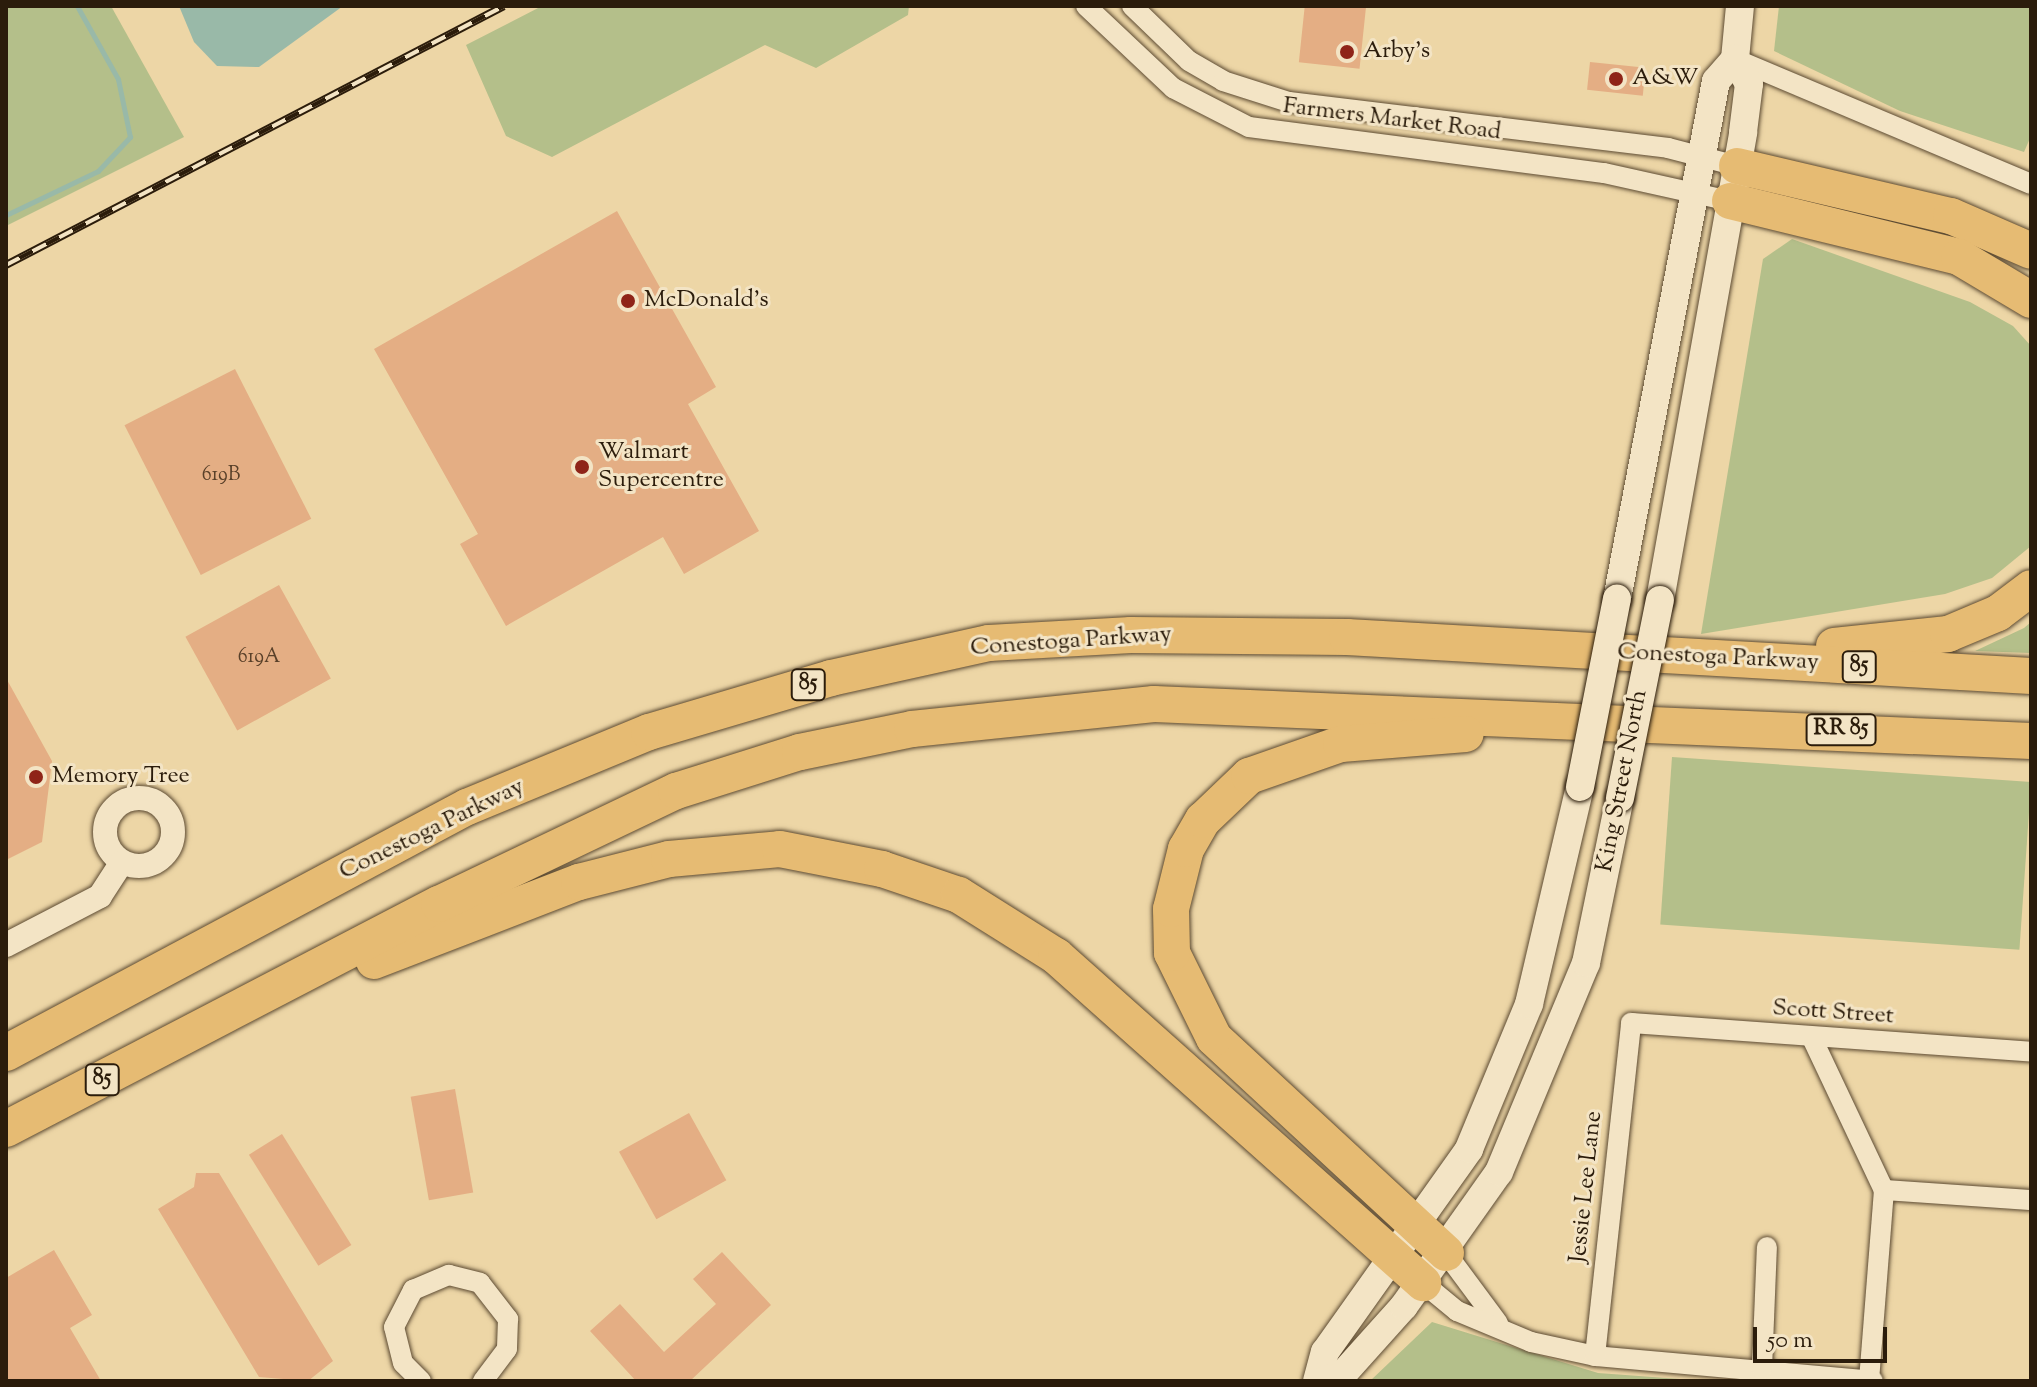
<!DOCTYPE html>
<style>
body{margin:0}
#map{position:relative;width:2037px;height:1387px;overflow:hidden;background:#edd6a6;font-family:"Sorts Mill Goudy",serif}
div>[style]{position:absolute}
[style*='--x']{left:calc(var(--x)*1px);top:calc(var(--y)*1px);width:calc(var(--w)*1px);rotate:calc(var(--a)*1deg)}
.green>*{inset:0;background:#b4bf8a;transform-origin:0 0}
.water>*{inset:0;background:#99b9a8}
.stream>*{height:5px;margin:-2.5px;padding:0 2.5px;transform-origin:2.5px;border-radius:2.5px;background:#99b9a8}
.building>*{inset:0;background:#e4ae84;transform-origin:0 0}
.roads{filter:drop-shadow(0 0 2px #5c4a32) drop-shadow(0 0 2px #5c4a32)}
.minor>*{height:20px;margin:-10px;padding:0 10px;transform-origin:10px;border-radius:10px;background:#f3e4c5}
.tertiary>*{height:24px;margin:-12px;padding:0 12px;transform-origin:12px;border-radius:12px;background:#f3e4c5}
.tertiary>.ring{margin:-12px;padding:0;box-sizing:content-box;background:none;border:24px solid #f3e4c5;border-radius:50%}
.secondary>*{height:28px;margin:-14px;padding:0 14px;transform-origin:14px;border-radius:14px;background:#f3e4c5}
.motorway>*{height:36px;margin:-18px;padding:0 18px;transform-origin:18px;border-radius:18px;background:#e6bb73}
.rail>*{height:8px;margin-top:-4px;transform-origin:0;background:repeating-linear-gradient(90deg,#f3e4c5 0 15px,#2b1c0b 0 30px);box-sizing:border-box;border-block:2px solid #2b1c0b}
.bridges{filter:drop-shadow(0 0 2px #2b1c0b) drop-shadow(0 0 2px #2b1c0b)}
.secondary-bridge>*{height:28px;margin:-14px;padding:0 14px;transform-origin:14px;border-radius:14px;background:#f3e4c5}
.dots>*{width:22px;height:22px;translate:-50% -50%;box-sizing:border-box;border:4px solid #f3e4c5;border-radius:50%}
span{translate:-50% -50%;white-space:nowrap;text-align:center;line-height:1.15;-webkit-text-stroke:6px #f3e4c5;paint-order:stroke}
.number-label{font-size:20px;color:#594029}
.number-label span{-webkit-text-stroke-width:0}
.shield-label span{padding:2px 6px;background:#f3e4c5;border:2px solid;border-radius:6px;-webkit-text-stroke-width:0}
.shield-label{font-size:22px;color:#2b1c0b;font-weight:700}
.poi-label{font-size:24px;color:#2b1c0b}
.left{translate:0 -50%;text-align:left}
.street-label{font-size:24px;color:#2b1c0b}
.frame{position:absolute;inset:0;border:8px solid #2b1c0b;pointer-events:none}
.scale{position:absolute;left:1753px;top:1327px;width:134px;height:36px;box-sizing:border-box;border:4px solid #2b1c0b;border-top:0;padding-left:10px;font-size:24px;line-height:28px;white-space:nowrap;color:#2b1c0b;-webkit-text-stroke:6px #f3e4c5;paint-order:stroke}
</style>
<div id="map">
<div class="green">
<i style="clip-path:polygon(6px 6px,111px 6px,184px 137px,6px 226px)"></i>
<i style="clip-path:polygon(542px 6px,909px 6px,908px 15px,816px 68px,765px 45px,552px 157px,506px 136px,466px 45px)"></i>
<i style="clip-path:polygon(1779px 6px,2031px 6px,2031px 136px,2024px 152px,1900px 111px,1774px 51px)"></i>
<i style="clip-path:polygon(1792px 239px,1970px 302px,2013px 326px,2031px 346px,2031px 546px,1992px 578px,1945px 594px,1701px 634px,1763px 259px)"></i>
<i style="clip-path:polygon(2031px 622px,2031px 653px,1975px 651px,2024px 628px)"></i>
<i style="left:1672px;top:757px;width:360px;height:168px;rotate:4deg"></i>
<i style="clip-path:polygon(1432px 1322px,1598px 1373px,1707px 1381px,1370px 1381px)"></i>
</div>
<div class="water">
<i style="clip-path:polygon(179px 6px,343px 6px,259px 67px,217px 66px,194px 42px)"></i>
</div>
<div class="stream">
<i style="--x:6;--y:215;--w:102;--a:-25.6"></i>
<i style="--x:98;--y:171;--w:47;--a:-46.7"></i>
<i style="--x:130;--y:137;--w:59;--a:-101.7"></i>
<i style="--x:118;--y:79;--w:84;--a:-119.3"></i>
</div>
<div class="building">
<i style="left:1366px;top:7px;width:62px;height:61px;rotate:96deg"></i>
<i style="left:1590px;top:62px;width:56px;height:28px;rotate:6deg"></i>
<i style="clip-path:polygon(617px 211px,716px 387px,688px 404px,759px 531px,684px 574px,663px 537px,506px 626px,460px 544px,478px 534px,374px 349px)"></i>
<i style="left:235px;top:369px;width:168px;height:124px;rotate:63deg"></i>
<i style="left:279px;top:585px;width:107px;height:107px;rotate:61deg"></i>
<i style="clip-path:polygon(6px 678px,52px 761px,42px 842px,6px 860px)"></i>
<i style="left:455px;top:1089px;width:105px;height:45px;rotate:80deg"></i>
<i style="left:689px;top:1113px;width:77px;height:80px;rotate:61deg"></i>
<i style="left:282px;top:1134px;width:131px;height:39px;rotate:58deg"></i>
<i style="clip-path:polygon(196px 1173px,219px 1173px,333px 1361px,308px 1381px,259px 1377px,158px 1209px,194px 1187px)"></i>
<i style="clip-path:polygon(54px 1250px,92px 1315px,70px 1328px,101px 1381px,6px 1381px,6px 1278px)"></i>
<i style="clip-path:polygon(722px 1252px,771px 1305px,690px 1381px,636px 1381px,590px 1331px,620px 1304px,664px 1352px,716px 1304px,693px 1279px)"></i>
</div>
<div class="roads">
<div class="minor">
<i style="--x:1086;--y:6;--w:120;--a:43.3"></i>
<i style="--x:1173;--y:88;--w:85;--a:27.2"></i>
<i style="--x:1249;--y:127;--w:358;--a:7.4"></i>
<i style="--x:1604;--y:173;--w:129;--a:12.5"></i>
<i style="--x:1132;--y:6;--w:79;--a:44"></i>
<i style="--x:1189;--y:61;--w:39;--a:30"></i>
<i style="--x:1223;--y:81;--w:69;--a:17.7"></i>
<i style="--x:1289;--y:102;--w:382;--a:6.9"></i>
<i style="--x:1668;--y:148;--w:71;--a:14.6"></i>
<i style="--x:1735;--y:59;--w:321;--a:22.9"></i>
<i style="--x:1812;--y:1038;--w:168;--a:64.7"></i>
<i style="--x:1884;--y:1190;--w:192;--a:94.5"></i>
<i style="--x:1884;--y:1190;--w:147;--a:3.9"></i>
<i style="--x:1446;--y:1253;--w:87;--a:53.4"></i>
<i style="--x:1423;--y:1283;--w:44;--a:39.5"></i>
<i style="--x:1457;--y:1311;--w:80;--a:22.7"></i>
<i style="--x:1531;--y:1342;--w:66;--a:12.3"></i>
<i style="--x:1595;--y:1356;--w:279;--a:5.1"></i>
<i style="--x:1595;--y:1356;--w:335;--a:-83.8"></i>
<i style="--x:1631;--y:1023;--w:401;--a:4.1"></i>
<i style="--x:1762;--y:1369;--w:122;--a:-87.7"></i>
<i style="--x:421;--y:1381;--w:25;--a:-135"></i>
<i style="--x:403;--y:1363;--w:37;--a:-104"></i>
<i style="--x:394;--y:1327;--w:42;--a:-62.8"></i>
<i style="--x:413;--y:1290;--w:39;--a:-23"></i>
<i style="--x:449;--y:1275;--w:32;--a:14"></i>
<i style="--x:480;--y:1283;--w:46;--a:52.1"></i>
<i style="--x:508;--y:1319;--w:30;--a:92"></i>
<i style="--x:507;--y:1349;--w:40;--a:127"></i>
</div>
<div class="tertiary">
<i class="ring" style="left:105px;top:798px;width:44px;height:44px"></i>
<i style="--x:6;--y:945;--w:106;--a:-27.5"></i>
<i style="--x:100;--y:896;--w:40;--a:-57.1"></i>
</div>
<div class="secondary">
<i style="--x:1617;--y:599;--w:527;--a:-79.18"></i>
<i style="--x:1716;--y:81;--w:29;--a:-49"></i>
<i style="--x:1735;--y:59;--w:53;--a:-84.6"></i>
<i style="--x:1660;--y:600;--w:475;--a:-79.9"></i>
<i style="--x:1743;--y:132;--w:48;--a:-82.9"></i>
<i style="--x:1749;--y:84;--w:29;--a:-119"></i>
<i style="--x:1317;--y:1381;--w:30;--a:-75"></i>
<i style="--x:1325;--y:1352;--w:249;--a:-54.6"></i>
<i style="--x:1469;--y:1149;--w:157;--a:-67.5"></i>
<i style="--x:1529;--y:1004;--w:223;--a:-76.8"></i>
<i style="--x:1323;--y:1381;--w:21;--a:-19"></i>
<i style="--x:1343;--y:1374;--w:91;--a:-48.1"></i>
<i style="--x:1404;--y:1306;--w:164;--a:-54.7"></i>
<i style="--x:1499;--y:1172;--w:226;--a:-67.4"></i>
<i style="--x:1586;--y:963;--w:168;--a:-78.4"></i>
</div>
<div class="motorway">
<i style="--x:1737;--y:166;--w:220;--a:13.2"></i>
<i style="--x:1951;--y:216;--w:87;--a:23.6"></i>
<i style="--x:1730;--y:201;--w:236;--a:13.7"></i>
<i style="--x:1959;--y:257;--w:84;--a:30.8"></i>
<i style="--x:1834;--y:646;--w:115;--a:-6"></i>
<i style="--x:1948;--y:634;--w:54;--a:-22.8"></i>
<i style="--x:1998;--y:613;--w:41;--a:-37.1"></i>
<i style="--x:374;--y:961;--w:220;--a:-21.1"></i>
<i style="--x:579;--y:882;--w:93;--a:-14.3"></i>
<i style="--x:669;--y:859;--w:111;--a:-5.1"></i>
<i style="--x:780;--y:849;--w:104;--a:11.1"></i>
<i style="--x:882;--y:869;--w:81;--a:18.7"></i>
<i style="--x:959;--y:895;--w:115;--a:32.2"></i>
<i style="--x:1056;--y:956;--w:492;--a:41.7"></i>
<i style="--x:6;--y:1053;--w:523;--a:-28.09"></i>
<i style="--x:467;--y:807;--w:197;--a:-22.4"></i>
<i style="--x:649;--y:732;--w:190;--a:-16.5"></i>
<i style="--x:831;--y:678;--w:162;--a:-12.5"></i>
<i style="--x:989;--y:643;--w:142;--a:-3.2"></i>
<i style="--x:1131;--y:635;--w:216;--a:0.5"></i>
<i style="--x:1347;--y:637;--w:685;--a:3.26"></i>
<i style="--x:6;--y:1129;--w:488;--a:-27.5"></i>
<i style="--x:439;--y:904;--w:263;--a:-25.5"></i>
<i style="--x:676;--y:791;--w:130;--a:-17.5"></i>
<i style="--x:800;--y:752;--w:114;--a:-11.6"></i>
<i style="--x:912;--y:729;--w:243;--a:-5.9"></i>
<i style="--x:1154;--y:704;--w:878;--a:2.42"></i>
<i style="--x:1446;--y:1253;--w:316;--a:-137.2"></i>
<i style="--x:1214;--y:1038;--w:95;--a:-116.3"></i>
<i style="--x:1172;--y:953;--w:44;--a:-91.3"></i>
<i style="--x:1171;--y:909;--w:62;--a:-76"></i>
<i style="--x:1186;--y:849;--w:34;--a:-60"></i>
<i style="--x:1203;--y:820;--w:64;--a:-43.7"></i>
<i style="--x:1249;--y:776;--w:97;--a:-19.2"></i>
<i style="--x:1341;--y:744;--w:125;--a:-4.6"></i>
</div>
</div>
<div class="rail">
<i style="--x:6;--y:265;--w:561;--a:-27.48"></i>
</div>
<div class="bridges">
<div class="secondary-bridge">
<i style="--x:1580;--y:787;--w:192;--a:-78.9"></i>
<i style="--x:1620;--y:798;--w:202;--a:-78.6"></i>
</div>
</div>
<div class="dots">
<i style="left:1347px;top:52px;background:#8f2418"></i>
<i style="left:1616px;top:79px;background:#8f2418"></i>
<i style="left:628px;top:301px;background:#8f2418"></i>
<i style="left:582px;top:467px;background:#8f2418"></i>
<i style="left:36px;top:777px;background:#8f2418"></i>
</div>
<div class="number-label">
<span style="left:221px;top:475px">619B</span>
<span style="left:259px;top:657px">619A</span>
</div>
<div class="shield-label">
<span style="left:1859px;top:667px">85</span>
<span style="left:808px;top:685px">85</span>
<span style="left:1841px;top:730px">RR 85</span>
<span style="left:102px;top:1080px">85</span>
</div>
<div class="poi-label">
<span class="left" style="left:1363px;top:52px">Arby's</span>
<span class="left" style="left:1632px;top:79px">A&amp;W</span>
<span class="left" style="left:644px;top:301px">McDonald's</span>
<span class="left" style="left:598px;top:467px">Walmart<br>Supercentre</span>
<span class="left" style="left:52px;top:777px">Memory Tree</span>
</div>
<div class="street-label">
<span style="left:1392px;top:120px;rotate:7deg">Farmers Market Road</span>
<span style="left:1071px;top:642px;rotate:-4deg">Conestoga Parkway</span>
<span style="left:1718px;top:658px;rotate:3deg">Conestoga Parkway</span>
<span style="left:1623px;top:781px;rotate:-79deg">King Street North</span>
<span style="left:432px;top:830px;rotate:-26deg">Conestoga Parkway</span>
<span style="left:1833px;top:1013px;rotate:4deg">Scott Street</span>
<span style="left:1587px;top:1187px;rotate:-84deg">Jessie Lee Lane</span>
</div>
<div class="frame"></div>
<div class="scale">50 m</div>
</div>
